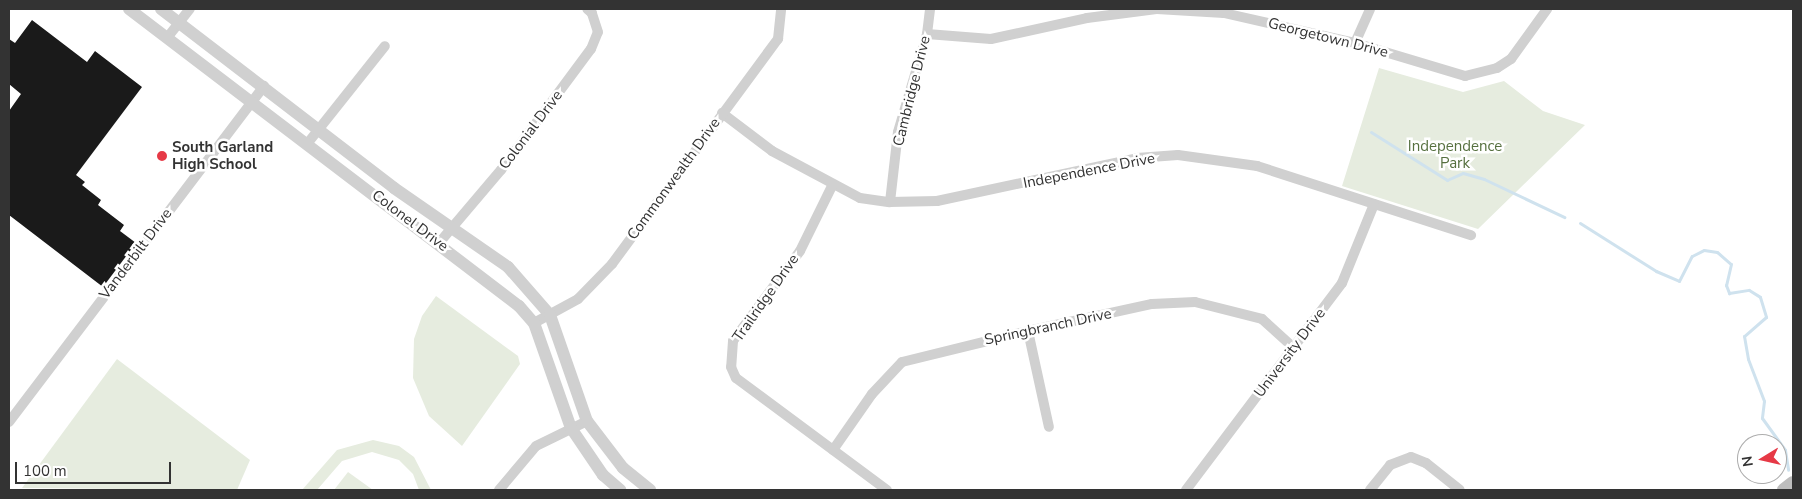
<!DOCTYPE html>
<style>
body{margin:0}
#map{position:relative;width:1802px;height:499px;overflow:hidden;background:#fff;font-family:"Nunito Sans",sans-serif}
div>[style]{position:absolute}
[style*='--x']{left:calc(var(--x)*1px);top:calc(var(--y)*1px);width:calc(var(--w)*1px);rotate:calc(var(--a)*1deg)}
.green>*{inset:0;background:#e6ecdf}
.stream>*{height:3px;margin:-1.5px;padding:0 1.5px;transform-origin:1.5px;border-radius:1.5px;background:#cfe2ee}
.building>*{inset:0;background:#1a1a1a}
.minor>*{height:10px;margin:-5px;padding:0 5px;transform-origin:5px;border-radius:5px;background:#d0d0d0}
.tertiary>*{height:12px;margin:-6px;padding:0 6px;transform-origin:6px;border-radius:6px;background:#d0d0d0}
.secondary>*{height:14px;margin:-7px;padding:0 7px;transform-origin:7px;border-radius:7px;background:#bdbdbd}
.dots>*{width:14px;height:14px;translate:-50% -50%;box-sizing:border-box;border:2px solid #fff;border-radius:50%}
span{translate:-50% -50%;white-space:nowrap;text-align:center;line-height:1.15;-webkit-text-stroke:5px #fff;paint-order:stroke}
.street-label{font-size:15px;color:#333}
.park-label{font-size:15px;color:#56703f}
.poi-label{font-size:15px;color:#333;font-weight:700}
.left{translate:0 -50%;text-align:left}
.frame{position:absolute;inset:0;border:10px solid #333;pointer-events:none}
.north{position:absolute;left:1737px;top:434px;width:50px;height:50px;box-sizing:border-box;background:#fff;border:1px solid #adadad;border-radius:50%;rotate:261deg;font-size:14px;font-weight:700;line-height:20px;text-align:center;color:#333}
.north::after{content:'';display:block;margin:auto;width:18px;height:22px;background:#e63946;clip-path:polygon(50% 0,100% 100%,50% 72%,0 100%)}
.scale{position:absolute;left:15px;top:462px;width:156px;height:22px;box-sizing:border-box;border:2px solid #333;border-top:0;padding-left:6px;font-size:15px;line-height:18px;white-space:nowrap;color:#333;-webkit-text-stroke:4px #fff;paint-order:stroke}
</style>
<div id="map">
<div class="green">
<i style="clip-path:polygon(1379px 68px,1463px 92px,1504px 81px,1543px 111px,1585px 125px,1478px 229px,1342px 186px)"></i>
<i style="clip-path:polygon(436px 296px,518px 356px,520px 364px,462px 446px,429px 416px,413px 378px,414px 339px,422px 316px)"></i>
<i style="clip-path:polygon(117px 359px,250px 460px,237px 490px,22px 488px)"></i>
<i style="clip-path:polygon(373px 440px,399px 446px,414px 457px,431px 490px,419px 490px,413px 474px,399px 460px,372px 452px,342px 461px,317px 490px,302px 490px,337px 450px)"></i>
<i style="clip-path:polygon(348px 472px,373px 490px,334px 490px)"></i>
</div>
<div class="stream">
<i style="--x:1371;--y:132;--w:90;--a:32.3"></i>
<i style="--x:1447;--y:180;--w:17;--a:-24"></i>
<i style="--x:1463;--y:173;--w:22;--a:16"></i>
<i style="--x:1484;--y:179;--w:89;--a:25.4"></i>
<i style="--x:1580;--y:223;--w:90;--a:32.3"></i>
<i style="--x:1656;--y:271;--w:25;--a:23"></i>
<i style="--x:1679;--y:281;--w:28;--a:-63"></i>
<i style="--x:1692;--y:256;--w:13;--a:-27"></i>
<i style="--x:1704;--y:250;--w:13;--a:9"></i>
<i style="--x:1717;--y:252;--w:18;--a:41"></i>
<i style="--x:1731;--y:264;--w:22;--a:103"></i>
<i style="--x:1726;--y:285;--w:9;--a:69"></i>
<i style="--x:1729;--y:293;--w:20;--a:-9"></i>
<i style="--x:1749;--y:290;--w:13;--a:32"></i>
<i style="--x:1760;--y:297;--w:21;--a:73"></i>
<i style="--x:1766;--y:317;--w:29;--a:139"></i>
<i style="--x:1744;--y:336;--w:23;--a:80"></i>
<i style="--x:1748;--y:359;--w:45;--a:69.1"></i>
<i style="--x:1764;--y:401;--w:17;--a:97"></i>
<i style="--x:1762;--y:418;--w:39;--a:54"></i>
<i style="--x:1785;--y:450;--w:20;--a:81"></i>
</div>
<div class="building">
<i style="clip-path:polygon(32px 20px,87px 62px,95px 51px,142px 87px,76px 175px,85px 182px,82px 185px,101px 200px,98px 205px,124px 225px,120px 231px,136px 243px,103px 287px,9px 215px,9px 111px,21px 94px,9px 84px,9px 39px,15px 43px)"></i>
</div>
<div class="minor">
<i style="--x:1157;--y:9;--w:67;--a:3.4"></i>
<i style="--x:1224;--y:13;--w:134;--a:12.9"></i>
<i style="--x:1355;--y:43;--w:115;--a:16.7"></i>
<i style="--x:1465;--y:76;--w:33;--a:-14"></i>
<i style="--x:1497;--y:68;--w:17;--a:-33"></i>
<i style="--x:1511;--y:59;--w:62;--a:-54.2"></i>
<i style="--x:927;--y:34;--w:64;--a:4.5"></i>
<i style="--x:991;--y:39;--w:98;--a:-12.3"></i>
<i style="--x:1087;--y:18;--w:70;--a:-7.4"></i>
<i style="--x:167;--y:38;--w:37;--a:-52"></i>
<i style="--x:1355;--y:43;--w:37;--a:-66"></i>
<i style="--x:722;--y:113;--w:63;--a:37.2"></i>
<i style="--x:772;--y:151;--w:100;--a:28.1"></i>
<i style="--x:860;--y:198;--w:30;--a:8"></i>
<i style="--x:890;--y:202;--w:47;--a:-1.2"></i>
<i style="--x:937;--y:201;--w:205;--a:-12.1"></i>
<i style="--x:1137;--y:158;--w:41;--a:-4.2"></i>
<i style="--x:1178;--y:155;--w:80;--a:7.9"></i>
<i style="--x:1257;--y:166;--w:225;--a:17.9"></i>
<i style="--x:307;--y:144;--w:125;--a:-51.5"></i>
<i style="--x:832;--y:186;--w:72;--a:116.2"></i>
<i style="--x:800;--y:251;--w:112;--a:126.7"></i>
<i style="--x:733;--y:341;--w:26;--a:94"></i>
<i style="--x:731;--y:367;--w:12;--a:66"></i>
<i style="--x:736;--y:378;--w:188;--a:36.6"></i>
<i style="--x:890;--y:202;--w:70;--a:-83.5"></i>
<i style="--x:898;--y:132;--w:102;--a:-73.5"></i>
<i style="--x:927;--y:34;--w:25;--a:-83"></i>
<i style="--x:439;--y:243;--w:96;--a:-49.7"></i>
<i style="--x:501;--y:170;--w:151;--a:-53.4"></i>
<i style="--x:591;--y:49;--w:18;--a:-68"></i>
<i style="--x:598;--y:32;--w:20;--a:-108"></i>
<i style="--x:592;--y:13;--w:6;--a:-141"></i>
<i style="--x:534;--y:323;--w:50;--a:-28.6"></i>
<i style="--x:578;--y:299;--w:49;--a:-45.8"></i>
<i style="--x:612;--y:264;--w:280;--a:-53.6"></i>
<i style="--x:778;--y:39;--w:30;--a:-84"></i>
<i style="--x:1028;--y:331;--w:98;--a:77.7"></i>
<i style="--x:9;--y:422;--w:422;--a:-52.8"></i>
<i style="--x:833;--y:450;--w:68;--a:-55.1"></i>
<i style="--x:872;--y:394;--w:44;--a:-46.8"></i>
<i style="--x:902;--y:362;--w:130;--a:-13.8"></i>
<i style="--x:1028;--y:331;--w:127;--a:-12.3"></i>
<i style="--x:1152;--y:304;--w:43;--a:-2.7"></i>
<i style="--x:1195;--y:302;--w:69;--a:14.2"></i>
<i style="--x:1262;--y:319;--w:43;--a:42.2"></i>
<i style="--x:499;--y:490;--w:57;--a:-49.9"></i>
<i style="--x:536;--y:446;--w:57;--a:-26.1"></i>
<i style="--x:1186;--y:490;--w:259;--a:-53"></i>
<i style="--x:1342;--y:283;--w:85;--a:-67.9"></i>
<i style="--x:1370;--y:490;--w:32;--a:-51"></i>
<i style="--x:1390;--y:465;--w:22;--a:-21"></i>
<i style="--x:1411;--y:457;--w:16;--a:22"></i>
<i style="--x:1426;--y:463;--w:43;--a:38.5"></i>
</div>
<div class="tertiary">
<i style="--x:129;--y:9;--w:490;--a:37.3"></i>
<i style="--x:519;--y:306;--w:23;--a:49"></i>
<i style="--x:534;--y:323;--w:111;--a:70.6"></i>
<i style="--x:571;--y:428;--w:57;--a:55.8"></i>
<i style="--x:603;--y:475;--w:23;--a:41"></i>
<i style="--x:161;--y:9;--w:294;--a:37.5"></i>
<i style="--x:394;--y:188;--w:139;--a:34.7"></i>
<i style="--x:508;--y:267;--w:64;--a:48.8"></i>
<i style="--x:550;--y:315;--w:112;--a:70.8"></i>
<i style="--x:587;--y:421;--w:59;--a:52.5"></i>
<i style="--x:623;--y:468;--w:35;--a:39"></i>
</div>
<div class="secondary">
<i style="--x:1784;--y:490;--w:11;--a:-38"></i>
</div>
<div class="dots">
<i style="left:162px;top:156px;background:#e63946"></i>
</div>
<div class="street-label">
<span style="left:1328px;top:38px;rotate:14deg">Georgetown Drive</span>
<span style="left:912px;top:91px;rotate:-76deg">Cambridge Drive</span>
<span style="left:531px;top:130px;rotate:-53deg">Colonial Drive</span>
<span style="left:1089px;top:171px;rotate:-11deg">Independence Drive</span>
<span style="left:674px;top:179px;rotate:-54deg">Commonwealth Drive</span>
<span style="left:410px;top:221px;rotate:37deg">Colonel Drive</span>
<span style="left:136px;top:254px;rotate:-53deg">Vanderbilt Drive</span>
<span style="left:766px;top:298px;rotate:-55deg">Trailridge Drive</span>
<span style="left:1048px;top:327px;rotate:-12deg">Springbranch Drive</span>
<span style="left:1290px;top:353px;rotate:-53deg">University Drive</span>
</div>
<div class="park-label">
<span style="left:1455px;top:155px">Independence<br>Park</span>
</div>
<div class="poi-label">
<span class="left" style="left:172px;top:156px">South Garland<br>High School</span>
</div>
<div class="frame"></div>
<div class="north">N</div>
<div class="scale">100 m</div>
</div>
